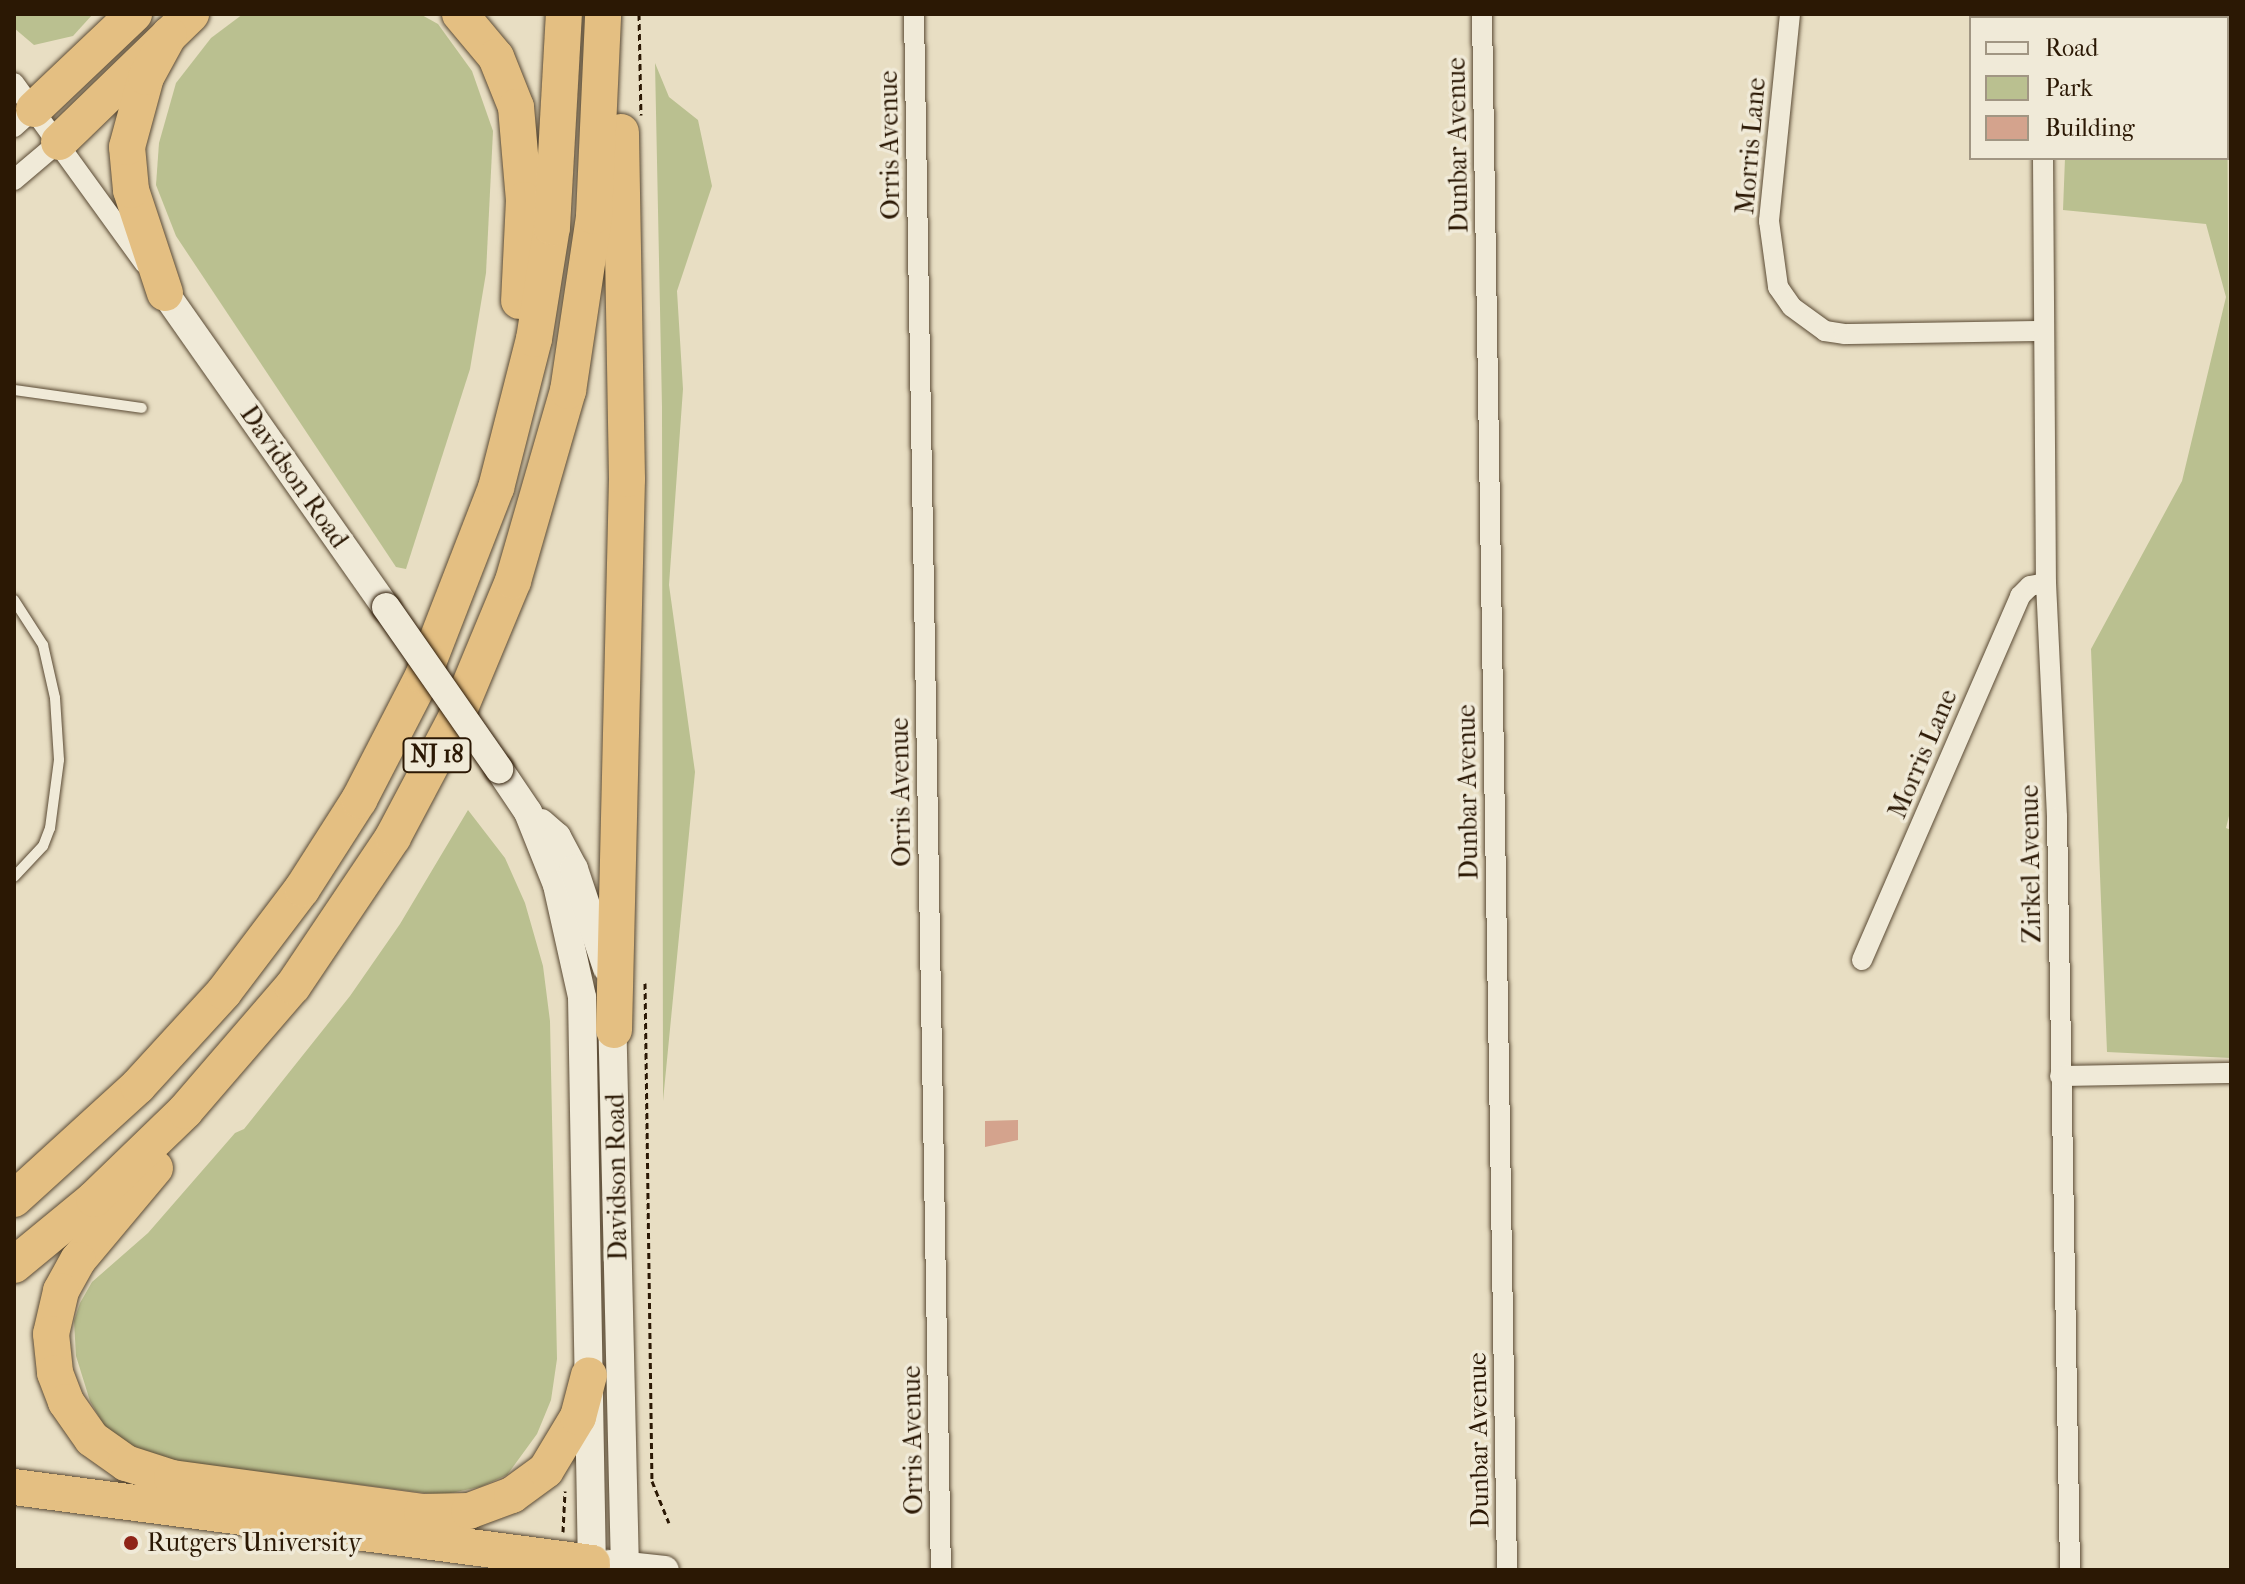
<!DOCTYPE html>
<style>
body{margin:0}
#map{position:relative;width:2245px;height:1584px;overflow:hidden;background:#e8dec3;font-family:"IM FELL French Canon",serif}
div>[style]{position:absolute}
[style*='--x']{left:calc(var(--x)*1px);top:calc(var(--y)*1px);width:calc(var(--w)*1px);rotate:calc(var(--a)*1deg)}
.green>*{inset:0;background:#bac090}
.building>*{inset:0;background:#d4a38d}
.path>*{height:3px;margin-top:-1.5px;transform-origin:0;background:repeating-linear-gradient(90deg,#2b1804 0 6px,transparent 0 10px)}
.roads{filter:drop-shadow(0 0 2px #5a4a34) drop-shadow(0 0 2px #5a4a34)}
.lane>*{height:10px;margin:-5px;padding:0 5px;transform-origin:5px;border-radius:5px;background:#f0ead8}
.street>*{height:20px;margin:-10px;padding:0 10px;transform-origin:10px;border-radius:10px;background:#f0ead8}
.secondary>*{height:28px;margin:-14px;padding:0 14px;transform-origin:14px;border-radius:14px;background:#f0ead8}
.highway>*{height:36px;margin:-18px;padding:0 18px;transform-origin:18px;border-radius:18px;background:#e4bf82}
.bridges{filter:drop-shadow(0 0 2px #2b1804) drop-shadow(0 0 2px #2b1804)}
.secondary-bridge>*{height:28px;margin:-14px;padding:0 14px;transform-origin:14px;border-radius:14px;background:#f0ead8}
.dots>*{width:22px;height:22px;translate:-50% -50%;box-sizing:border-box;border:4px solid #f0ead8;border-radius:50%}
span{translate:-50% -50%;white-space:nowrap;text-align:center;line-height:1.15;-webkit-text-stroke:7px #f0ead8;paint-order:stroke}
.shield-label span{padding:2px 6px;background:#f0ead8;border:2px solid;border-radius:6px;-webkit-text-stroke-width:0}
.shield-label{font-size:24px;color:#2b1804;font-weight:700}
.street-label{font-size:26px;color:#2b1804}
.poi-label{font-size:26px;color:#2b1804}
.left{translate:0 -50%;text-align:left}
.frame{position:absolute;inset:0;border:16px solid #2b1804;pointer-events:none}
.legend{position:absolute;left:1969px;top:16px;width:260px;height:144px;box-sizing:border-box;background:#f0ead8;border:2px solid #a19683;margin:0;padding:10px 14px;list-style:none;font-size:24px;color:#2b1804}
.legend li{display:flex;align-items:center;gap:16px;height:40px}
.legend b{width:40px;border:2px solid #a19683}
</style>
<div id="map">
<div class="green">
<i style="clip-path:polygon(14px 14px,93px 14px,73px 36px,34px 45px,14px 28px)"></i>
<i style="clip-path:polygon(243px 14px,420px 14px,438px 24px,472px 71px,493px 131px,486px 273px,470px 369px,406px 569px,396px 567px,176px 236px,156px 185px,159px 143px,176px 83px,211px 38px)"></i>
<i style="clip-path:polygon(2227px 29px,2231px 808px,2226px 828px,2231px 830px,2231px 1058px,2107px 1052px,2091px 649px,2182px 481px,2226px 297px,2206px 224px,2063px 210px,2065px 158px,2227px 158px)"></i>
<i style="clip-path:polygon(655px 63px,669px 97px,698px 120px,712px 186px,677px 291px,683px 389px,669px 585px,695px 772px,663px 1101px,662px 407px)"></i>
<i style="clip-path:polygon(468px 810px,505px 858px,525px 903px,543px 966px,550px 1021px,557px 1359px,551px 1400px,537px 1434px,507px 1475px,480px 1487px,441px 1495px,160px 1459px,131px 1445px,105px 1427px,90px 1401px,76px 1356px,74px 1321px,80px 1303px,92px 1282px,148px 1233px,235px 1133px,244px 1129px,350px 996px,400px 924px)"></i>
</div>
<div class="building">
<i style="clip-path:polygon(1018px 1120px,1018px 1140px,985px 1147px,985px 1121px)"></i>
</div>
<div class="path">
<i style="--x:639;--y:14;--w:101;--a:88.9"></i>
<i style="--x:645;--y:983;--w:498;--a:89.2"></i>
<i style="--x:652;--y:1481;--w:45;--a:68"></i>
<i style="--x:563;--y:1532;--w:41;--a:-87.2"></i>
</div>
<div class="roads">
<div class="lane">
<i style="--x:14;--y:390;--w:129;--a:8"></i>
<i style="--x:14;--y:600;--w:54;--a:57.2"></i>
<i style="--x:43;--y:645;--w:54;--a:77.2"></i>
<i style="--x:55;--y:698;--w:62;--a:86.3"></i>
<i style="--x:59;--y:760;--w:69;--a:97.5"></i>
<i style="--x:50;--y:828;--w:19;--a:111"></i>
<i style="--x:43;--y:846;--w:42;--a:133.1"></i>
</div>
<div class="street">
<i style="--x:914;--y:14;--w:1556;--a:89.01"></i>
<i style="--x:1482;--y:14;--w:1556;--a:89.08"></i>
<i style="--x:1790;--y:14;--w:208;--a:95.8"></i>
<i style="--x:1769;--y:221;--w:67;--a:82.2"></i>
<i style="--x:1778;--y:287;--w:24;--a:55"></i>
<i style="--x:1792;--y:307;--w:41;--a:36"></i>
<i style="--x:1825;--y:331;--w:19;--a:9"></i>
<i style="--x:1844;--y:334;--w:198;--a:-0.9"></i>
<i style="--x:2042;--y:14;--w:4;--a:90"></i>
<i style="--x:14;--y:83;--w:223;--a:54.1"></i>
<i style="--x:14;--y:127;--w:27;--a:-42"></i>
<i style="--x:2043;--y:158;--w:425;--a:89.6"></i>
<i style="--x:2046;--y:583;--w:234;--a:87.3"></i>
<i style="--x:2057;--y:817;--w:753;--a:89.01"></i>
<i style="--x:14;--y:180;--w:59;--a:-40.2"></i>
<i style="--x:1862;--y:960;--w:397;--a:-66.5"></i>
<i style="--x:2020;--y:596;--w:14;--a:-45"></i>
<i style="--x:2030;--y:586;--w:16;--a:-11"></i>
<i style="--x:2060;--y:1076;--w:171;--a:-1"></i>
</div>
<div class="secondary">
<i style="--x:165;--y:293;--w:384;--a:54.9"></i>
<i style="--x:499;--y:769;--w:52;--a:56"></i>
<i style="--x:528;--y:812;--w:79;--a:68.3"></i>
<i style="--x:557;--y:885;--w:115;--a:77.4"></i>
<i style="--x:582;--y:997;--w:573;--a:89"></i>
<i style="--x:541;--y:823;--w:21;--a:41"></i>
<i style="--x:557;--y:837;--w:36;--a:62"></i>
<i style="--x:574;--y:869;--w:104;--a:71.6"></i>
<i style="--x:612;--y:1010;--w:560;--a:88.67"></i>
<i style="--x:609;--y:1564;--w:56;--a:6.1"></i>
</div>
<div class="highway">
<i style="--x:460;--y:14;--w:56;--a:50.1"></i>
<i style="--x:496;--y:57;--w:54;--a:68.2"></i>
<i style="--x:516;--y:107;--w:93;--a:85.1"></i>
<i style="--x:524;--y:200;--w:101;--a:92.8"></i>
<i style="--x:34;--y:109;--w:138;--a:-43.5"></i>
<i style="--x:59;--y:142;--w:184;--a:-44.1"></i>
<i style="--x:165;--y:293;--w:108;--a:-108.3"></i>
<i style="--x:131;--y:190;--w:43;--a:-95.3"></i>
<i style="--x:127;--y:147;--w:73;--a:-74.8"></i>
<i style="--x:146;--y:77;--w:48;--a:-61.3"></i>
<i style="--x:614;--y:1030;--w:551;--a:-88.65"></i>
<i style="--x:627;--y:479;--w:347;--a:-91"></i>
<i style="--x:155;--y:1168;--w:120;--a:129.9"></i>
<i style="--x:78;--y:1260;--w:35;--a:119"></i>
<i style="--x:61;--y:1291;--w:44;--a:103.1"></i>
<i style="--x:51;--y:1334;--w:39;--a:84"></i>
<i style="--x:55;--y:1373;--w:31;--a:69"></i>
<i style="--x:66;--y:1402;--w:45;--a:54.9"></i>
<i style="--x:92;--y:1439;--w:42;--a:35.2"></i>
<i style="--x:126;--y:1463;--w:48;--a:18.1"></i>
<i style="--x:172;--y:1478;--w:252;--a:7.7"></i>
<i style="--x:422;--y:1512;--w:47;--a:-1.2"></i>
<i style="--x:469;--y:1511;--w:46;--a:-20.4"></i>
<i style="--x:512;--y:1495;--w:42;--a:-36.3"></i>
<i style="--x:546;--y:1470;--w:62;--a:-58.9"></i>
<i style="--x:578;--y:1417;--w:43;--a:-75.3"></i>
<i style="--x:14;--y:1199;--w:168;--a:-42.3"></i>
<i style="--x:138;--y:1086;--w:127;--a:-47.5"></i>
<i style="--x:224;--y:992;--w:129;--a:-52.9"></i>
<i style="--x:302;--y:889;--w:106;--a:-57.4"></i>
<i style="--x:359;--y:800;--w:140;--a:-62.7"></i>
<i style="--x:423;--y:676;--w:202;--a:-68.8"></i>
<i style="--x:496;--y:488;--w:154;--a:-75.7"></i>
<i style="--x:534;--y:339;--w:113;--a:-80.9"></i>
<i style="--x:552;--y:227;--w:213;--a:-86.8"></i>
<i style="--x:14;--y:1265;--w:104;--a:-39.5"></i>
<i style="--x:94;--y:1199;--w:127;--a:-44"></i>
<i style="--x:185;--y:1111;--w:165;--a:-49.2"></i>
<i style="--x:293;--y:986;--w:179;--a:-56.1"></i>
<i style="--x:393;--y:837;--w:135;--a:-62.1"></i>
<i style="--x:456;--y:718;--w:148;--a:-67.4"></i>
<i style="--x:513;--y:581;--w:198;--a:-73.9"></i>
<i style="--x:568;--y:391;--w:177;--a:-81.5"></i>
<i style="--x:594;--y:216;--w:202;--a:-87.4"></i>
<i style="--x:14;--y:1487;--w:583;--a:7.49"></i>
</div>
</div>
<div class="bridges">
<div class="secondary-bridge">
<i style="--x:386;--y:607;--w:198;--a:55.1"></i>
</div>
</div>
<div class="dots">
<i style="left:131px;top:1543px;background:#8f2418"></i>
</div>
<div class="shield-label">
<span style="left:437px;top:755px">NJ 18</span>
</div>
<div class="street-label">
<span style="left:890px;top:145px;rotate:-91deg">Orris Avenue</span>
<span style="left:1458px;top:145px;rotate:-91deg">Dunbar Avenue</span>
<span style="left:1751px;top:146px;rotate:-85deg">Morris Lane</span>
<span style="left:294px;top:477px;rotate:55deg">Davidson Road</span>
<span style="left:1923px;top:754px;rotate:-67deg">Morris Lane</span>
<span style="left:901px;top:792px;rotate:-91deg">Orris Avenue</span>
<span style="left:1468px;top:792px;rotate:-91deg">Dunbar Avenue</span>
<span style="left:2031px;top:864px;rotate:-91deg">Zirkel Avenue</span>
<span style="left:617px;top:1177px;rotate:-91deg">Davidson Road</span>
<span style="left:913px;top:1440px;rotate:-91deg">Orris Avenue</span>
<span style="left:1479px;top:1440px;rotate:-91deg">Dunbar Avenue</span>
</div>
<div class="poi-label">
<span class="left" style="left:147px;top:1543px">Rutgers University</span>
</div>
<div class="frame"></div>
<ul class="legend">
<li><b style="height:10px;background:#f0ead8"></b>Road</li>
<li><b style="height:22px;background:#bac090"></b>Park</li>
<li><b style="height:22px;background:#d4a38d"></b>Building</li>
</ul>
</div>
